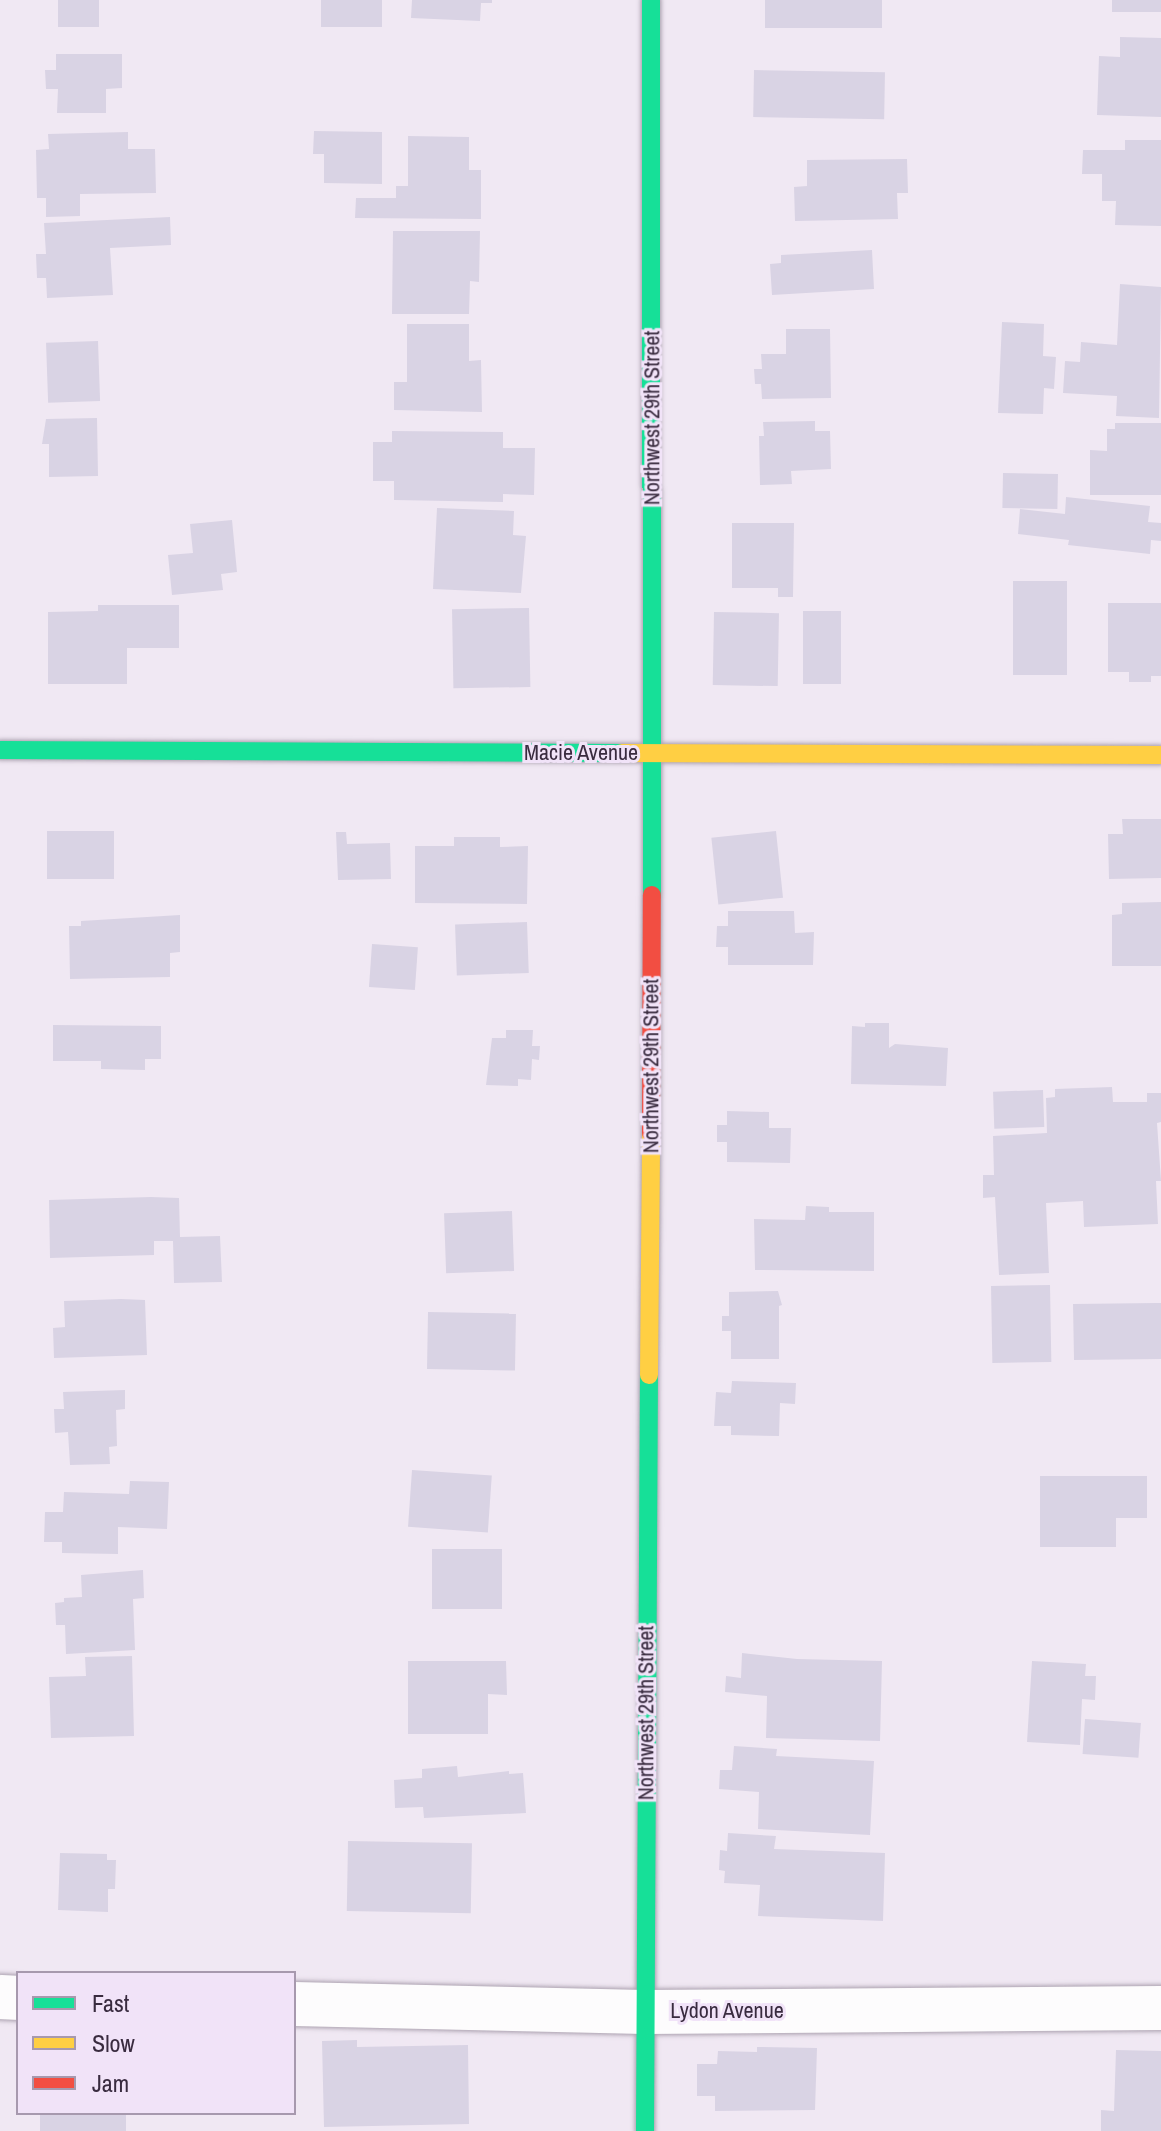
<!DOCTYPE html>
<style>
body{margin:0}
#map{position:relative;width:1161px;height:2131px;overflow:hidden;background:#f0e8f3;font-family:"Archivo Narrow",sans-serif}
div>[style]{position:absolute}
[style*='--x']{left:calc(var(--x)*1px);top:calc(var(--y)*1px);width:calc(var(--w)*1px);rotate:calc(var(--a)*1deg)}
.building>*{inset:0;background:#d9d3e4;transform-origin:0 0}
.roads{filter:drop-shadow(0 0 2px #ada3b1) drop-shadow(0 0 2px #ada3b1)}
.street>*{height:44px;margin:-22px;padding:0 22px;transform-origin:22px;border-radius:22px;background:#fdfcfd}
.fast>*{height:18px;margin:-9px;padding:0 9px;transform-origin:9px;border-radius:9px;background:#16e098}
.slow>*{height:18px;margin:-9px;padding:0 9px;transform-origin:9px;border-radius:9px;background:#ffcf43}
.jam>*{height:18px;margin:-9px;padding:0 9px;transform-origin:9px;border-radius:9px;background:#f24e42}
span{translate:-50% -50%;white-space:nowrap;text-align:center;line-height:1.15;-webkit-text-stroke:6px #f1e3f8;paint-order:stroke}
.street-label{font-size:22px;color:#392b3f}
.legend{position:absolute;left:16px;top:1971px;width:280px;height:144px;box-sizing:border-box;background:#f1e3f8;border:2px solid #a799ae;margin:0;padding:10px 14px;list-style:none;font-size:24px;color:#392b3f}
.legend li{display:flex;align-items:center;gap:16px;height:40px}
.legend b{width:40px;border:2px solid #a799ae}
</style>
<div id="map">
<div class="building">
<i style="left:58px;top:0;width:41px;height:27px"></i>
<i style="left:321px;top:0;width:61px;height:27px"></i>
<i style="clip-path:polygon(412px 0,492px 0,492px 3px,481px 3px,480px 21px,411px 18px)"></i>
<i style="left:765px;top:0;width:117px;height:28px"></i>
<i style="left:1112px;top:0;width:49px;height:12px"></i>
<i style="clip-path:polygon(1120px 37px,1161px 38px,1161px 117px,1097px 115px,1099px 56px,1120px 57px)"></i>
<i style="clip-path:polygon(56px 54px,122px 54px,122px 88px,106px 89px,106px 113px,57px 113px,58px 89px,46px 89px,45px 70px,56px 70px)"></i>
<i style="left:754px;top:70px;width:131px;height:47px;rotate:1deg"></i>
<i style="clip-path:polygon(314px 131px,382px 132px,382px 184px,324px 183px,324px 154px,313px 154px)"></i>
<i style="clip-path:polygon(128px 132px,128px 149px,155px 149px,156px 193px,80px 194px,80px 216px,46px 217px,46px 198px,37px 198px,36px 150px,49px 149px,48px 134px)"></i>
<i style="clip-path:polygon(408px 136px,469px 137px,469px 170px,481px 170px,481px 219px,355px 218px,356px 198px,396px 198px,396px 186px,408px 186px)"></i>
<i style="clip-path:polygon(1125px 140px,1161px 140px,1161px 226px,1115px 225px,1116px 201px,1102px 201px,1102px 174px,1082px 174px,1083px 150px,1125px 150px)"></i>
<i style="clip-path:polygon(907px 159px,908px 193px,897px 193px,898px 219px,795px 221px,794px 187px,807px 186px,807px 160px)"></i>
<i style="clip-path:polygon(170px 217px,171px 245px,110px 248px,113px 295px,47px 298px,46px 278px,37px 278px,36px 254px,46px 254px,44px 223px)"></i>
<i style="clip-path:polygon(393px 231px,480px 231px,479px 282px,470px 281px,469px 314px,392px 314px)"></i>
<i style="clip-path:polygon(872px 250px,874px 289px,772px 295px,770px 264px,781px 263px,781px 255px)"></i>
<i style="clip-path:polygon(1120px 284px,1161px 287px,1159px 418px,1116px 416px,1117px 396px,1063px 393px,1065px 361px,1080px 362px,1081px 342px,1117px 345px)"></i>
<i style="clip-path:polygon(1002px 322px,1044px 324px,1043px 356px,1056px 357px,1054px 389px,1044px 388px,1043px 414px,998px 413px)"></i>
<i style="clip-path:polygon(407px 324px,469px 324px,469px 361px,481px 360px,482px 412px,394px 410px,394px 382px,407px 382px)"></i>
<i style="clip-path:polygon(786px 329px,830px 329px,831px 398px,762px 399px,761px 384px,755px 384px,754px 369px,762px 369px,761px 354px,786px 354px)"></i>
<i style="left:98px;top:341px;width:60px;height:52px;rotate:88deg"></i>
<i style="clip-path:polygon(97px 418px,98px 476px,49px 477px,49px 444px,42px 444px,46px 419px)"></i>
<i style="clip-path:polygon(815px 421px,815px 431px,830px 431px,831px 469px,791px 471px,792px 484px,760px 485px,759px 436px,764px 436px,763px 422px)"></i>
<i style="clip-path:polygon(1115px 423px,1161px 423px,1161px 495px,1090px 495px,1090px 450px,1107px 451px,1107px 429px,1115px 429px)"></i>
<i style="clip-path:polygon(392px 431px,503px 432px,503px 448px,535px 448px,534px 495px,503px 494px,503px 502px,394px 500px,394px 481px,373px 481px,373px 442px,392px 442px)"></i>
<i style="left:1003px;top:473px;width:55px;height:35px;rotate:1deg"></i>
<i style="clip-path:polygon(1066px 497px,1150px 506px,1148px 522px,1161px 523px,1161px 541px,1151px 540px,1150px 554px,1068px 545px,1069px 540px,1018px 534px,1020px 509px,1065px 514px)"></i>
<i style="clip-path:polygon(437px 508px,514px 511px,513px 535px,526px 536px,521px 593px,433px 589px)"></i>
<i style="clip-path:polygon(232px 520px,237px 572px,221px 574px,223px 590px,172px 595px,168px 555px,193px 553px,190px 524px)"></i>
<i style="clip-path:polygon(732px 523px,794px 523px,793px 597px,778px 597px,778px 588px,732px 588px)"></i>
<i style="left:1013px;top:581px;width:54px;height:94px"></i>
<i style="clip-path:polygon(1108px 603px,1161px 603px,1161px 676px,1151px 676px,1151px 682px,1129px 682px,1129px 672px,1108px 672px)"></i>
<i style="clip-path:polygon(98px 605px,179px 605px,179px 648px,127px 648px,127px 684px,48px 684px,48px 612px,98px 611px)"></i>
<i style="left:529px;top:608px;width:79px;height:77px;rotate:89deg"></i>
<i style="left:803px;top:611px;width:38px;height:73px"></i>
<i style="left:714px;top:612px;width:65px;height:73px;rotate:1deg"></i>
<i style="clip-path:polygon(1122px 819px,1161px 819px,1161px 878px,1109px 879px,1108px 834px,1123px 834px)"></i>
<i style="left:114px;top:831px;width:48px;height:67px;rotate:90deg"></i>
<i style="left:776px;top:831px;width:67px;height:65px;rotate:84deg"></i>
<i style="clip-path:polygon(336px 832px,346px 832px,347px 844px,390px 843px,391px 879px,338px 880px)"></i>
<i style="clip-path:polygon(454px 837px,500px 837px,500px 847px,528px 846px,527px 904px,415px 903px,415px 846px,454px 846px)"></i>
<i style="clip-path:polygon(1161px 902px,1161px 966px,1112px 966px,1112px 915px,1122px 914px,1122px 903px)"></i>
<i style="clip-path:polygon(728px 911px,794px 911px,795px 933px,814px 932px,813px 965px,728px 965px,728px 947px,716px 947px,717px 926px,728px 926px)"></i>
<i style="clip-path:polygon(180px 915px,180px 952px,170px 953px,170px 977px,70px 979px,69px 926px,81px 926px,81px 921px)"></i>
<i style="left:527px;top:922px;width:51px;height:72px;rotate:88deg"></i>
<i style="left:372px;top:944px;width:46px;height:43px;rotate:4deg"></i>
<i style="clip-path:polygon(865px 1023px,889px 1023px,889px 1048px,895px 1044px,948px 1048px,946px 1086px,851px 1084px,852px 1026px,865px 1027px)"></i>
<i style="clip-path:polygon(53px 1025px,161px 1026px,161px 1059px,145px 1059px,145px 1070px,101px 1069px,101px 1061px,53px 1061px)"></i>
<i style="clip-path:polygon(506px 1030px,533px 1030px,532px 1046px,540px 1046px,539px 1060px,532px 1059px,531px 1080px,518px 1079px,518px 1086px,486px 1085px,492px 1038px,506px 1038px)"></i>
<i style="clip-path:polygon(1112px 1087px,1113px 1102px,1147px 1102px,1147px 1093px,1161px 1093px,1161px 1122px,1157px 1123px,1161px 1181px,1156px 1181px,1158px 1224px,1084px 1227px,1083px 1201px,1046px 1203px,1049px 1273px,999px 1275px,995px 1197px,983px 1198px,983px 1175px,994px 1175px,993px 1136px,1047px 1133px,1046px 1098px,1055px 1097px,1055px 1089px)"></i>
<i style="left:1043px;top:1090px;width:37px;height:50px;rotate:88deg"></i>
<i style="clip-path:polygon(727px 1111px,769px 1112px,769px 1128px,791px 1128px,790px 1163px,727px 1162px,727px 1142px,717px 1142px,717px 1125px,727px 1125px)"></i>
<i style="clip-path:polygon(151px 1197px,179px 1198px,180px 1237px,220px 1236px,222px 1282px,174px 1283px,173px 1241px,154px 1241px,154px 1255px,50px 1258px,49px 1200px)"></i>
<i style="clip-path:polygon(806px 1206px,829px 1207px,829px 1212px,874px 1212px,874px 1271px,755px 1270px,754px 1219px,805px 1220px)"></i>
<i style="left:512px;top:1211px;width:60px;height:68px;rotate:88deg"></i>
<i style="left:1050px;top:1285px;width:77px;height:59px;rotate:89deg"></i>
<i style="clip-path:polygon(778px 1291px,782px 1305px,779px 1306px,779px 1359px,731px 1359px,731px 1331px,722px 1331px,722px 1316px,729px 1316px,729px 1292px)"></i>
<i style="clip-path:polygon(121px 1299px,145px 1300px,147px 1355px,54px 1358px,53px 1328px,65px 1327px,64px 1301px)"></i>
<i style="clip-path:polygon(1156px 1303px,1161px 1303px,1161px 1359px,1074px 1360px,1073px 1304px)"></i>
<i style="left:428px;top:1312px;width:88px;height:57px;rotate:1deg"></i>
<i style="clip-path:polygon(732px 1381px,796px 1383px,795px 1404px,780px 1403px,779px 1436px,731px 1435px,731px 1426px,714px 1426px,716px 1392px,731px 1393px)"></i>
<i style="clip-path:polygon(125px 1390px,125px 1409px,116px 1410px,117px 1446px,109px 1447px,110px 1464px,70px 1465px,68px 1432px,55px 1433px,54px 1409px,64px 1409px,63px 1392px)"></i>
<i style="left:412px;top:1470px;width:80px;height:57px;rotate:4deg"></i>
<i style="clip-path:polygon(1040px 1476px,1147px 1476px,1147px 1518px,1116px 1518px,1116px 1547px,1040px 1547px)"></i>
<i style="clip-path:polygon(130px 1481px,169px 1482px,167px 1529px,118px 1527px,118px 1554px,62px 1553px,62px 1542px,44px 1542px,45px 1512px,63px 1512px,64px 1492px,129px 1494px)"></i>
<i style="left:432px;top:1549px;width:70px;height:60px"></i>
<i style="clip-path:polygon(143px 1570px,144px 1598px,133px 1599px,135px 1650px,66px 1654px,65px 1625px,56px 1625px,55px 1603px,64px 1602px,64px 1598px,82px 1597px,81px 1575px)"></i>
<i style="clip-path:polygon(742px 1653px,797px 1659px,882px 1661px,880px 1741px,766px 1738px,767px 1696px,725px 1692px,726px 1676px,741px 1678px)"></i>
<i style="clip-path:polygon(132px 1656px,134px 1736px,51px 1738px,49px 1677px,86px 1676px,85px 1657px)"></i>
<i style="clip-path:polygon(408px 1661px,506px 1661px,507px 1695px,488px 1694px,488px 1734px,408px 1734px)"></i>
<i style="clip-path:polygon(1032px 1661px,1086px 1664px,1085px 1676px,1096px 1676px,1095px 1700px,1082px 1699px,1080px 1745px,1027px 1742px)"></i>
<i style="left:1085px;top:1719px;width:56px;height:35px;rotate:4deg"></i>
<i style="clip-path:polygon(734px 1746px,777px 1749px,776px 1756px,874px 1761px,870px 1835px,758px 1829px,759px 1792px,719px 1789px,720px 1770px,732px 1770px)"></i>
<i style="clip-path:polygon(457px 1766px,458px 1777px,509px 1771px,509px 1774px,523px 1773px,526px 1813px,424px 1818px,423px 1807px,395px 1808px,394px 1780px,422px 1778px,422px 1769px)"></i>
<i style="clip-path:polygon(728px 1833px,776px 1836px,774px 1849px,885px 1853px,883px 1921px,758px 1916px,760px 1885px,724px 1883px,725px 1871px,719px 1870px,720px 1850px,727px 1851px)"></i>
<i style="left:348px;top:1841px;width:124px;height:70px;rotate:1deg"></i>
<i style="clip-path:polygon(60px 1853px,107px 1854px,107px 1860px,116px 1860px,115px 1889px,108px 1889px,108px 1912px,58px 1910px)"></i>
<i style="clip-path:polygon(357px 2040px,357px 2047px,468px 2045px,469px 2124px,324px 2127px,322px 2041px)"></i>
<i style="clip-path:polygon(757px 2047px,817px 2048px,815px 2110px,715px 2111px,715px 2096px,697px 2096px,697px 2064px,717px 2064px,718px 2051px,757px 2052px)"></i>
<i style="clip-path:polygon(1116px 2050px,1161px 2051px,1161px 2131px,1101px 2131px,1101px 2110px,1114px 2111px)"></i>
<i style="left:40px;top:2113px;width:86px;height:18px"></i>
</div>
<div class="roads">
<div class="street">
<i style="--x:0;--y:1997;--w:18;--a:3"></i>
<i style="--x:294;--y:2004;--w:350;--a:1.3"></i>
<i style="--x:644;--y:2012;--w:517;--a:-0.44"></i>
</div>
<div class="fast">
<i style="--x:651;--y:0;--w:895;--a:89.94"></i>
<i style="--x:0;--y:750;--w:622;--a:0.28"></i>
<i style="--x:645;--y:2131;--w:756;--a:-89.7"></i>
</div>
<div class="slow">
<i style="--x:622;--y:753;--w:539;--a:0.21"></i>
<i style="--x:649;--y:1375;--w:242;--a:-89.5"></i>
</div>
<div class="jam">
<i style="--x:651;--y:1133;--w:238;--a:-89.8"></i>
</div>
</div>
<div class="street-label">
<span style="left:652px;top:418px;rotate:-90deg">Northwest 29th Street</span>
<span style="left:581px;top:753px">Macie Avenue</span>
<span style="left:651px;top:1066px;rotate:-90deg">Northwest 29th Street</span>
<span style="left:646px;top:1713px;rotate:-90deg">Northwest 29th Street</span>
<span style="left:727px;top:2011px">Lydon Avenue</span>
</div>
<ul class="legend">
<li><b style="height:10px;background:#16e098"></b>Fast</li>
<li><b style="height:10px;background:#ffcf43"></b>Slow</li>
<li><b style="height:10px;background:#f24e42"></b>Jam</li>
</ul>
</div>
